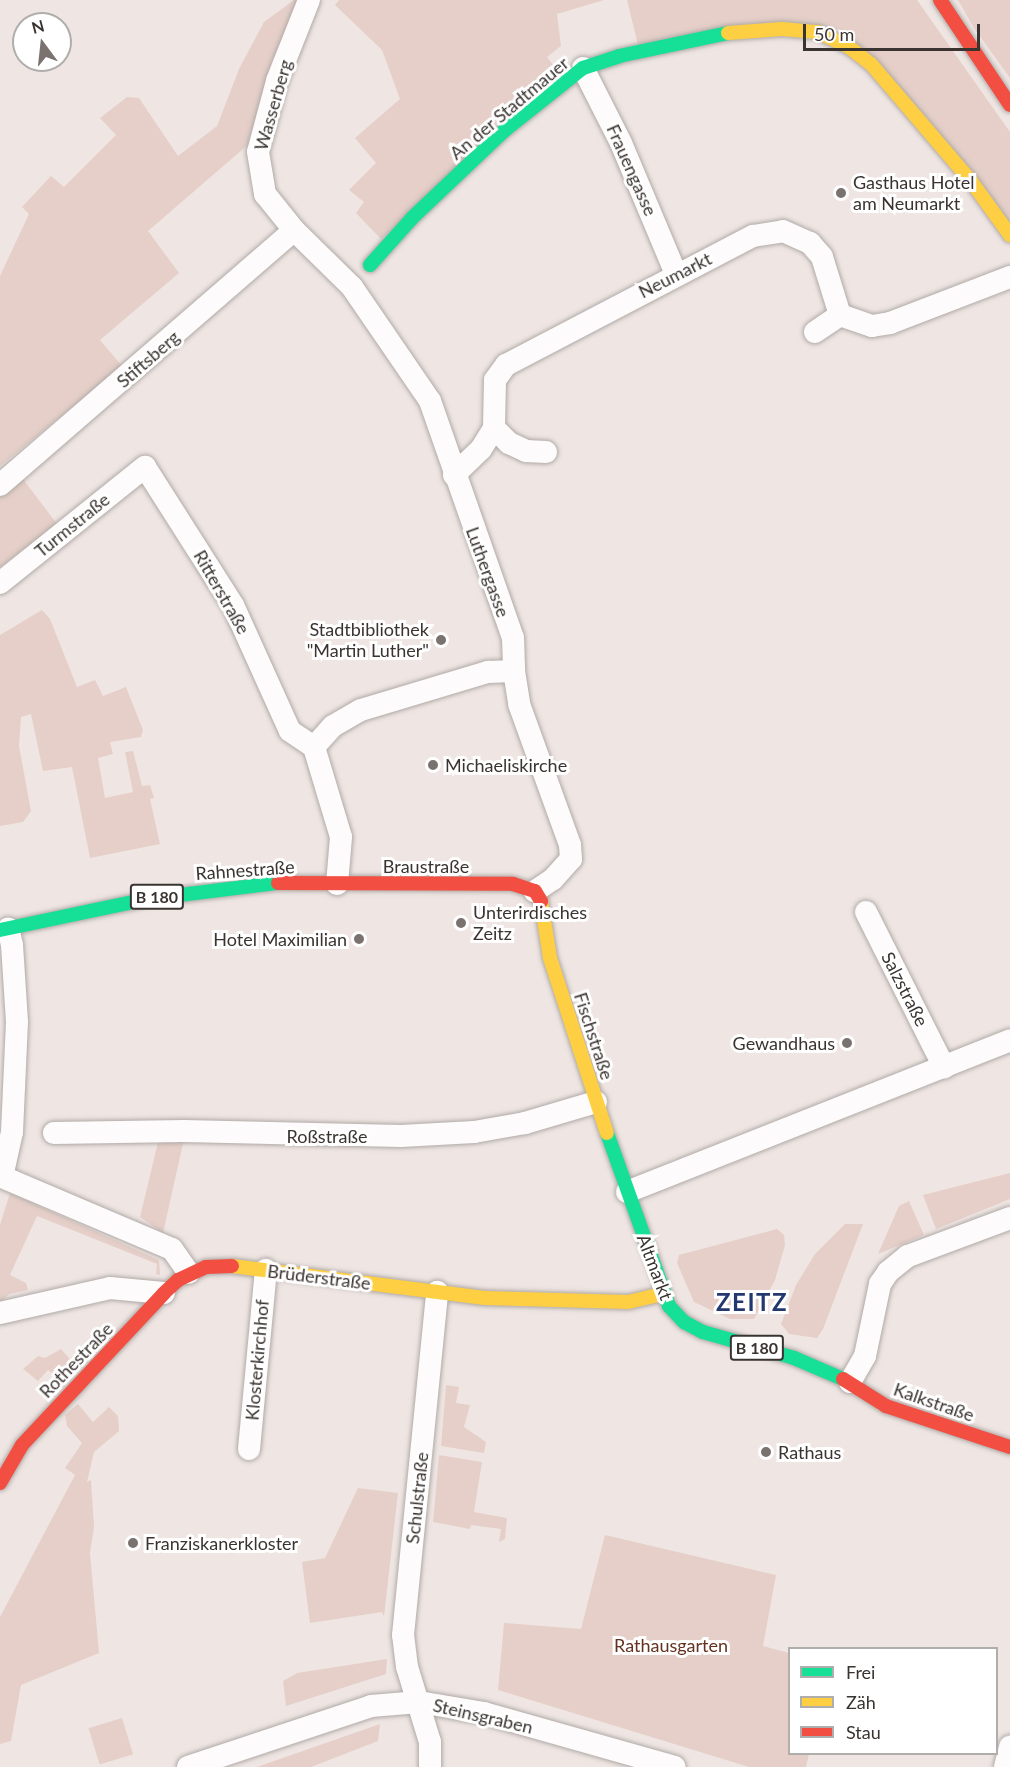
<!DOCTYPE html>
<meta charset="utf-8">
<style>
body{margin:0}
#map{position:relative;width:1010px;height:1767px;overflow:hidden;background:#efe6e3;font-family:Lato,sans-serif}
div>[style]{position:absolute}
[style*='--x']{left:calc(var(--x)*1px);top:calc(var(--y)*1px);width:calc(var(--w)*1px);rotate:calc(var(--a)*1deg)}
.green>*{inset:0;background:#e5cfc8;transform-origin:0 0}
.roads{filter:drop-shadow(0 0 2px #b0aaa7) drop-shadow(0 0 2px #b0aaa7)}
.street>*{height:22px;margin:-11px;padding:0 11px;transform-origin:11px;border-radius:11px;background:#fdfbfb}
.fast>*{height:14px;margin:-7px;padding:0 7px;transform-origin:7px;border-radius:7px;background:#16e098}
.slow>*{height:14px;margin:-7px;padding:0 7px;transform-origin:7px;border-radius:7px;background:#ffcf43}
.jam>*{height:14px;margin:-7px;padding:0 7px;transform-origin:7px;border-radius:7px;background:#f24e42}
.dots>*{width:16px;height:16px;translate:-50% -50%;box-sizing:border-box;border:3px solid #fff;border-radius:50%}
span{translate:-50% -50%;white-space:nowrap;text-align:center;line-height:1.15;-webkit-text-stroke:6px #fff;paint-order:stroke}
.shield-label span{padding:2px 4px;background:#fff;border:2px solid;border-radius:4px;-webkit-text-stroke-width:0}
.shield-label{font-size:16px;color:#3a3431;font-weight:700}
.street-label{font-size:18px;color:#3a3431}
.poi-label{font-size:18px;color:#3a3431}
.left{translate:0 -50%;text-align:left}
.right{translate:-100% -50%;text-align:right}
.park-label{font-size:18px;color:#643120}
.district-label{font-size:24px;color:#243870;font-weight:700;letter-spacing:1.5px}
.legend{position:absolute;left:788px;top:1647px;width:210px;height:108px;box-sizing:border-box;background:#fff;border:2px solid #b0aead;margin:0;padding:8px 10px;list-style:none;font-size:18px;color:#3a3431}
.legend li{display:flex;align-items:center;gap:12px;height:30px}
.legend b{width:30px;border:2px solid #b0aead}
.north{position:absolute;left:12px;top:12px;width:60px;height:60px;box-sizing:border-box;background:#fff;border:2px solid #b0aead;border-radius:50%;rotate:345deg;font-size:16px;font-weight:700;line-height:24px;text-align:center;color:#3a3431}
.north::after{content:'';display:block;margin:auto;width:21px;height:27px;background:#79726f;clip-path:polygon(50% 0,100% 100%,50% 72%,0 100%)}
.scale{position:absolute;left:803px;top:24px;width:177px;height:27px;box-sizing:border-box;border:3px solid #3a3431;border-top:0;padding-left:8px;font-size:18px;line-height:21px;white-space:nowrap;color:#3a3431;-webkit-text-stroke:4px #fff;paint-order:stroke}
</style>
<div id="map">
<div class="green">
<i style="clip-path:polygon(294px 0,299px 0,272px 61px,250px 143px,148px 231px,179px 273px,100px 340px,122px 366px,0 466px,0 276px,29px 214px,22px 207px,51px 176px,64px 187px,116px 135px,100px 118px,127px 97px,139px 98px,178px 156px,217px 126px,239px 69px,264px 22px)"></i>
<i style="clip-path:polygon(339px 0,604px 0,557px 14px,561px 46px,547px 57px,562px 76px,381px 239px,356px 213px,364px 202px,349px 190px,376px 163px,355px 138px,400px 99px,382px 50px,335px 5px)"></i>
<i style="clip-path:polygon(627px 0,917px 0,1010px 132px,1010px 222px,839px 29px,638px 45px)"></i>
<i style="clip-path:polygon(958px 0,1010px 0,1010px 78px,974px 28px)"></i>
<i style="clip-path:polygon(23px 479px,57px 524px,0 567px,0 497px)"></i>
<i style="clip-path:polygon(42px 610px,50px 619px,77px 687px,95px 680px,103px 696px,126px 687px,143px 730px,141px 737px,110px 742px,113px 754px,98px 758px,105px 798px,133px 792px,125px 752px,133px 751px,142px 786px,150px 785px,154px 798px,150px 799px,160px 844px,90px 858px,72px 767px,43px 771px,31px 714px,21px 717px,19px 746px,31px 811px,23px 822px,0 826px,0 635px)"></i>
<i style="clip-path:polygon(159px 1138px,184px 1139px,163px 1233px,140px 1217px)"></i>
<i style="clip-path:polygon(1010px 1173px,1010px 1199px,936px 1229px,923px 1195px)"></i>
<i style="clip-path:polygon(10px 1193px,159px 1260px,160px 1275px,156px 1274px,157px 1264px,37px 1216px,10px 1275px,26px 1283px,28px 1290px,9px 1294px,0 1303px,0 1225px)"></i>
<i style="clip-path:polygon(909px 1201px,924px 1235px,878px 1254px,899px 1206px)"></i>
<i style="clip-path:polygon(845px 1224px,863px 1224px,823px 1329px,817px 1338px,789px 1334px,781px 1324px,796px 1285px,815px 1254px)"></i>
<i style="clip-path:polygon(777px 1229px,784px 1235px,785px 1245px,775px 1280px,754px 1319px,730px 1319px,694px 1302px,677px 1263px,679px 1255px)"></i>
<i style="clip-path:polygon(61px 1349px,76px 1366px,61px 1381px,48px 1370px,38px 1381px,23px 1369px,38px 1356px,45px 1358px)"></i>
<i style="clip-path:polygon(446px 1385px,459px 1387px,456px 1403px,470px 1405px,464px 1427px,486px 1442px,484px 1453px,441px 1446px)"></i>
<i style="clip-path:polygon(78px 1404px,93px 1422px,109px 1407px,118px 1416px,119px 1431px,94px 1452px,87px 1482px,91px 1480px,94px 1527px,90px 1553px,99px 1653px,21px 1685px,11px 1741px,0 1744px,0 1617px,75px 1475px,65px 1468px,82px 1443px,67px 1426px,65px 1415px)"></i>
<i style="clip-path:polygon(439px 1455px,482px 1462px,474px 1512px,507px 1518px,505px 1539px,499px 1542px,501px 1529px,471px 1525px,470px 1529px,433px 1522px)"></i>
<i style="clip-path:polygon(358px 1488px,398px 1493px,384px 1617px,382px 1612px,310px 1623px,302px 1562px,325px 1558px)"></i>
<i style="clip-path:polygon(605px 1535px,776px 1575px,763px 1646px,789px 1653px,790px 1754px,809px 1754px,806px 1767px,749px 1767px,498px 1690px,504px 1623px,581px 1629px)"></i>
<i style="clip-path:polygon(387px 1659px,386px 1674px,286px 1706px,283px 1681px,297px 1673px)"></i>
<i style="left:122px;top:1718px;width:38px;height:35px;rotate:73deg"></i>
<i style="clip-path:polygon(380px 1724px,378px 1741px,311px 1767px,257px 1767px)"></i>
</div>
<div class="roads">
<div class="street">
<i style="--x:309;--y:0;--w:87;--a:111.6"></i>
<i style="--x:277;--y:81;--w:73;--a:105"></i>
<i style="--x:258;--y:152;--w:43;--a:80.5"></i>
<i style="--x:265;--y:194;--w:46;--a:51.1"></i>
<i style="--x:294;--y:230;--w:81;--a:44.5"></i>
<i style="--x:352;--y:287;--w:138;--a:55.6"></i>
<i style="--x:430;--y:401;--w:251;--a:70.7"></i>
<i style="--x:513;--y:638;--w:33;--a:88"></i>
<i style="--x:583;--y:68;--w:84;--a:63.1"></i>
<i style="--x:621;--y:143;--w:142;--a:67.2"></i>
<i style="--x:840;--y:315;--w:34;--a:19"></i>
<i style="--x:872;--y:326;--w:18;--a:-9"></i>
<i style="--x:890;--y:323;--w:129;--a:-21"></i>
<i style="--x:815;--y:332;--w:30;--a:-34"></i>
<i style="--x:494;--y:428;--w:21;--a:45"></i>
<i style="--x:509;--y:443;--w:19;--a:25"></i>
<i style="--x:526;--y:451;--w:20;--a:3"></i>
<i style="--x:454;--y:475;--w:37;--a:-44"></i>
<i style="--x:481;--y:449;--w:25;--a:-58"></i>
<i style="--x:494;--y:428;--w:48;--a:-88.8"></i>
<i style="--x:495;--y:380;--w:19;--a:-54"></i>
<i style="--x:506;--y:365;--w:279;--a:-27.6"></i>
<i style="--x:753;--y:236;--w:30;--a:-9"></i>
<i style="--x:783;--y:231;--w:30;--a:24"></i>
<i style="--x:810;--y:243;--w:18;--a:49"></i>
<i style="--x:822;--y:257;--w:61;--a:72.8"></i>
<i style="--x:0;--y:485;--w:389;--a:-40.9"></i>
<i style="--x:0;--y:583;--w:186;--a:-38.7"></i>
<i style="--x:145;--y:467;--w:164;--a:57.5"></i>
<i style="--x:233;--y:605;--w:138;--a:65.7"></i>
<i style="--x:290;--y:731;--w:29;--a:34"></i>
<i style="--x:337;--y:884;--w:47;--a:-85.1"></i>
<i style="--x:341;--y:837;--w:94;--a:-106.7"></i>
<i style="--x:314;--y:747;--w:28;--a:-48"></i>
<i style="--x:333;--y:726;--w:32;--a:-30"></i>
<i style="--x:361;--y:710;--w:133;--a:-16.7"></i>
<i style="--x:488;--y:672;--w:26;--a:-2"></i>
<i style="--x:514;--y:671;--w:33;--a:81"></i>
<i style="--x:519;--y:704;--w:150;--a:70.1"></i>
<i style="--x:570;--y:845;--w:14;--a:86"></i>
<i style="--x:571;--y:859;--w:27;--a:132"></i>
<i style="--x:553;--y:879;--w:22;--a:146"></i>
<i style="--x:866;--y:912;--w:174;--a:63.3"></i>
<i style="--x:54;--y:1133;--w:130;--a:-0.9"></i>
<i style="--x:184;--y:1131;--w:217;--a:1.3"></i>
<i style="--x:401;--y:1136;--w:73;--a:-3.1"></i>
<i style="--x:474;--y:1132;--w:52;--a:-10"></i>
<i style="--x:525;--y:1123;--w:74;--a:-16.5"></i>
<i style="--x:0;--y:1176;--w:187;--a:23"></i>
<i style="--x:172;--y:1249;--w:29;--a:55"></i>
<i style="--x:2;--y:1177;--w:46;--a:-77.5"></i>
<i style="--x:12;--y:1132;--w:110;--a:-87.4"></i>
<i style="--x:17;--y:1022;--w:77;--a:-93.7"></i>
<i style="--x:12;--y:945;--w:17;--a:-103"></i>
<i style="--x:627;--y:1192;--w:412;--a:-21.6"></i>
<i style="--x:0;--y:1313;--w:113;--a:-12.8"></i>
<i style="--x:110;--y:1288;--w:54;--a:5.3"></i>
<i style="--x:850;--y:1382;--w:30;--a:-60"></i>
<i style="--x:865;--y:1356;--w:74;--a:-78.2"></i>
<i style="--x:880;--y:1284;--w:14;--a:-56"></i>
<i style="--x:888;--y:1272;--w:26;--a:-39"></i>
<i style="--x:908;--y:1256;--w:109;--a:-20.4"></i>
<i style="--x:249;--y:1449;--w:180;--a:-84.6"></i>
<i style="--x:188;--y:1767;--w:193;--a:-18.4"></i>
<i style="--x:371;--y:1706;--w:48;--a:-4.8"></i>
<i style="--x:419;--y:1702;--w:66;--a:9.6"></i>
<i style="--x:484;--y:1713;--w:198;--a:15.8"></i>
<i style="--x:430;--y:1767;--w:25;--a:-90"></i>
<i style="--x:430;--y:1742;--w:78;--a:-107"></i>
<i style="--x:407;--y:1667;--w:32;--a:-97"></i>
<i style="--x:403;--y:1635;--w:345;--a:-84.3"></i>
<i style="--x:1005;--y:1767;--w:21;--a:-76"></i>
</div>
<div class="fast">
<i style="--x:370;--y:265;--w:64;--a:-48.1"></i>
<i style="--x:413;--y:217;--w:127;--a:-43.4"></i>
<i style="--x:505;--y:130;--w:100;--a:-38.5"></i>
<i style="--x:583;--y:68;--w:38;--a:-18"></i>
<i style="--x:619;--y:56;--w:111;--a:-11.9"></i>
<i style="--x:0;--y:930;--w:150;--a:-11.9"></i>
<i style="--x:147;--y:899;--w:132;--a:-7"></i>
<i style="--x:607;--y:1133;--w:184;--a:70.3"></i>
<i style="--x:669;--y:1306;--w:22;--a:47"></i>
<i style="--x:684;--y:1322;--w:21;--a:28"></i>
<i style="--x:703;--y:1332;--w:95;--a:15.9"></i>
<i style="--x:794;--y:1358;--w:53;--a:23.2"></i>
</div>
<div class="slow">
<i style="--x:728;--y:33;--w:54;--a:-4.2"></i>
<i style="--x:782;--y:29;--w:36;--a:5"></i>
<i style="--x:818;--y:32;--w:34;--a:26"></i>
<i style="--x:849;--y:47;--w:28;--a:38"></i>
<i style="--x:871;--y:64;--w:154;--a:49.5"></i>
<i style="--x:971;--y:181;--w:67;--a:54.2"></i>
<i style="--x:541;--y:901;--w:58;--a:81"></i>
<i style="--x:550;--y:958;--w:184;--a:72"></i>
<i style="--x:232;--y:1266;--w:255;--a:7.2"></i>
<i style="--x:485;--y:1298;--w:143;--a:1.6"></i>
<i style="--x:628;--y:1302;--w:35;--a:-13"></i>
</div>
<div class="jam">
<i style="--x:940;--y:0;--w:126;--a:56.3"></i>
<i style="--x:278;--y:883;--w:235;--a:0.2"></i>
<i style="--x:513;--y:884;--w:23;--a:18"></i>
<i style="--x:535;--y:891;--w:12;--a:59"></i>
<i style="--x:843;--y:1379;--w:51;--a:32.1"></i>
<i style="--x:886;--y:1406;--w:131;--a:18.3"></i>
<i style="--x:0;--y:1483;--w:44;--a:-59.9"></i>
<i style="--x:22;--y:1445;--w:208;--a:-46.9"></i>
<i style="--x:164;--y:1293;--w:19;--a:-43"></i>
<i style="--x:178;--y:1280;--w:31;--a:-25"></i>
<i style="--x:206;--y:1267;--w:26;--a:-2"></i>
</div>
</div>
<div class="dots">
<i style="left:841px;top:193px;background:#79726f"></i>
<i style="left:441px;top:640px;background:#79726f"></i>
<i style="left:433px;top:765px;background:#79726f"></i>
<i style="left:461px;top:923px;background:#79726f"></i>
<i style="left:359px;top:939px;background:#79726f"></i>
<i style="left:847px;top:1043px;background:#79726f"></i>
<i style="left:766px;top:1452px;background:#79726f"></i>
<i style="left:133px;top:1543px;background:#79726f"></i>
</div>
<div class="shield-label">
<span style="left:157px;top:897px">B 180</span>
<span style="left:757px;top:1348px">B 180</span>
</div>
<div class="street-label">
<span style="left:273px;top:105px;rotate:-74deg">Wasserberg</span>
<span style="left:509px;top:108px;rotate:-40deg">An der Stadtmauer</span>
<span style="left:632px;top:170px;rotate:66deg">Frauengasse</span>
<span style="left:675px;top:275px;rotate:-27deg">Neumarkt</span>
<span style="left:148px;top:359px;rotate:-41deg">Stiftsberg</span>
<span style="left:72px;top:525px;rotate:-39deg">Turmstraße</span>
<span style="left:488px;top:572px;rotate:70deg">Luthergasse</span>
<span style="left:222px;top:592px;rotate:60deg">Ritterstraße</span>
<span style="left:426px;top:866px">Braustraße</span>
<span style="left:245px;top:870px;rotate:-4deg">Rahnestraße</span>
<span style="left:905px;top:989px;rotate:63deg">Salzstraße</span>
<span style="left:594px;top:1036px;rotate:72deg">Fischstraße</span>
<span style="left:327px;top:1136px">Roßstraße</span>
<span style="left:655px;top:1267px;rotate:69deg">Altmarkt</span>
<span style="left:319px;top:1277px;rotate:7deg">Brüderstraße</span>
<span style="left:76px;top:1360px;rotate:-46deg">Rothestraße</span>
<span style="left:257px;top:1360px;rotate:-85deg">Klosterkirchhof</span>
<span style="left:934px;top:1402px;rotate:19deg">Kalkstraße</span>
<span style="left:417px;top:1498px;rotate:-84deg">Schulstraße</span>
<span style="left:483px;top:1716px;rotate:13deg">Steinsgraben</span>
</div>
<div class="poi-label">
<span class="left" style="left:853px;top:193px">Gasthaus Hotel<br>am Neumarkt</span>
<span class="right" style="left:429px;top:640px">Stadtbibliothek<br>"Martin Luther"</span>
<span class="left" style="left:445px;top:765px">Michaeliskirche</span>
<span class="left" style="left:473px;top:923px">Unterirdisches<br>Zeitz</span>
<span class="right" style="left:347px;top:939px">Hotel Maximilian</span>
<span class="right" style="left:835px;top:1043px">Gewandhaus</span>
<span class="left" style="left:778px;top:1452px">Rathaus</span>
<span class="left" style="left:145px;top:1543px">Franziskanerkloster</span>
</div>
<div class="park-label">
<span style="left:671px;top:1645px">Rathausgarten</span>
</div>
<div class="district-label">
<span style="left:752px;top:1302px">ZEITZ</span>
</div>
<ul class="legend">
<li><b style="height:8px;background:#16e098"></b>Frei</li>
<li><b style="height:8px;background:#ffcf43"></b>Zäh</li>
<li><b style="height:8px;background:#f24e42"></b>Stau</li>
</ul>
<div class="north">N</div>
<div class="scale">50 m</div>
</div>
